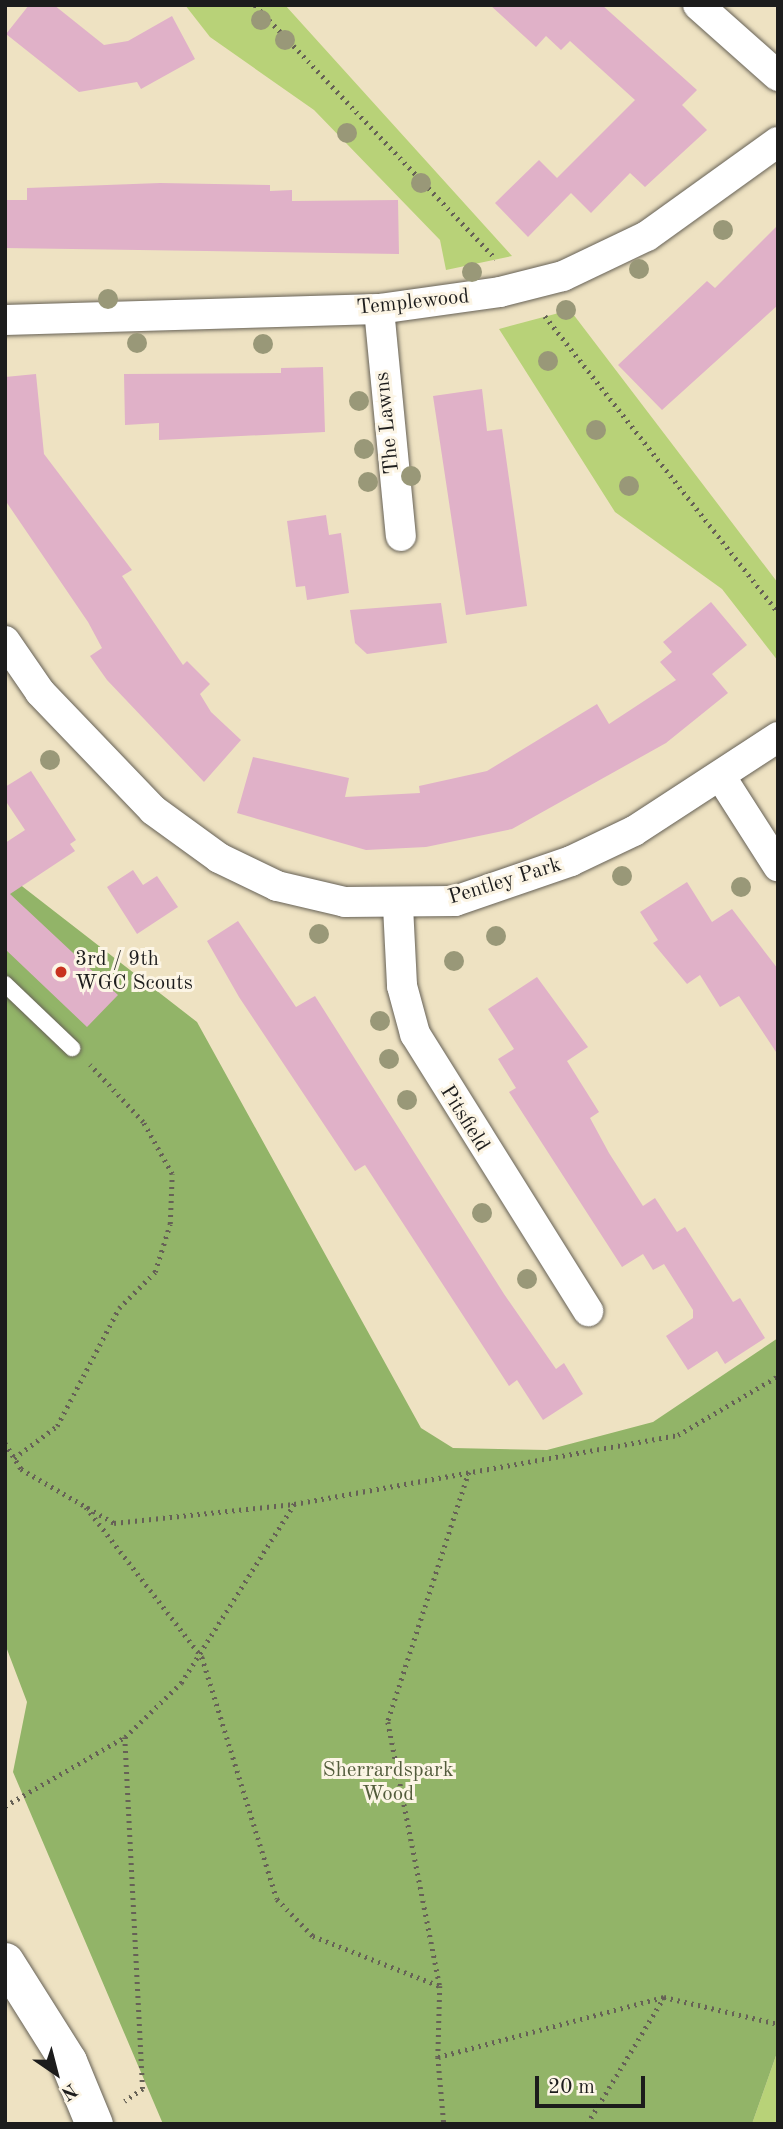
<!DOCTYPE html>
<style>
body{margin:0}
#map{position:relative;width:783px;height:2129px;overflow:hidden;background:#eee2c2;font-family:"Old Standard TT",serif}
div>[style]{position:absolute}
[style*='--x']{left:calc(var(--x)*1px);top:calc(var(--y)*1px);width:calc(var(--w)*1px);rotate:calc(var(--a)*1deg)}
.green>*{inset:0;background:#b8d278}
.forest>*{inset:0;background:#92b468}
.building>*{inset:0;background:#e0b1c8}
.path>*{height:4.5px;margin-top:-2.25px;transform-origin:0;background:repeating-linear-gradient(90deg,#666156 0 2px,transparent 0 7px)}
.roads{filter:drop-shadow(0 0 2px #666156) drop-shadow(0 0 2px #666156)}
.service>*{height:16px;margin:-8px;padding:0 8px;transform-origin:8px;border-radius:8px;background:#fff}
.minor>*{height:30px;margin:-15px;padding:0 15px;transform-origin:15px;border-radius:15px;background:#fff}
.tertiary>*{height:37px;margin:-18.5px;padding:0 18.5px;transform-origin:18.5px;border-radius:18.5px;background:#fff}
.trees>*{width:20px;height:20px;margin:-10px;border-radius:50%;background:#999878}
.dots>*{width:19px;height:19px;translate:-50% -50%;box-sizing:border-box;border:4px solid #fcf5e5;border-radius:50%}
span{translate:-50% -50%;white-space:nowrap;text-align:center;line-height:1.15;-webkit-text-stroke:6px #fcf5e5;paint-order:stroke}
.street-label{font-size:21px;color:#1c1c1c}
.poi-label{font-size:21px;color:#1c1c1c}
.left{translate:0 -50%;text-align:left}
.park-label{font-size:21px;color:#535c3c}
.frame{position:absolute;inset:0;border:7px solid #1c1c1c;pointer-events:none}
.north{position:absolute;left:21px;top:2038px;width:70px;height:70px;-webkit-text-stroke:5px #fcf5e5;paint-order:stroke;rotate:145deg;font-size:19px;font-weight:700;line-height:28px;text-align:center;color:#1c1c1c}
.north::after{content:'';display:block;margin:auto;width:24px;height:32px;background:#1c1c1c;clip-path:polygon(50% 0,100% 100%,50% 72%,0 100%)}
.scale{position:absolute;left:535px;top:2076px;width:110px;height:32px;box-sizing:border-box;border:4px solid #1c1c1c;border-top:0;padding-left:9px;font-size:21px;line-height:24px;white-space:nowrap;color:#1c1c1c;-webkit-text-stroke:5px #fcf5e5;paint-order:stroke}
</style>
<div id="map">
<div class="green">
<i style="clip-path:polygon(185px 5px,285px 5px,512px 256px,446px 270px,440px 240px,314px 110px,210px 37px)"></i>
<i style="clip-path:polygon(570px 310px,778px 583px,778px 661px,722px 589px,615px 512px,499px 329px)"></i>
<i style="clip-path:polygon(778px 2050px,778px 2124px,752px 2124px)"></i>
</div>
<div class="forest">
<i style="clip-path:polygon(5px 873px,197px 1022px,421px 1428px,453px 1448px,547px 1450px,653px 1422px,778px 1338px,778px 2050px,752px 2124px,163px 2124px,13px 1772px,27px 1702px,5px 1644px)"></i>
</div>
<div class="building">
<i style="clip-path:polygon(29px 5px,54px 5px,104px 45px,128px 41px,172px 16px,195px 59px,141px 89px,137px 82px,79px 92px,6px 34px)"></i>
<i style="clip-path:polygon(490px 5px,602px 5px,697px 90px,682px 105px,707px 130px,645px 187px,630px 173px,591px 213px,571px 193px,528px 237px,495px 203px,539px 160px,557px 178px,635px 100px,570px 41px,561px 50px,546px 36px,536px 47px)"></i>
<i style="clip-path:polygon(160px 183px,270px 185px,270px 191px,292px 190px,292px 201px,398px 200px,399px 254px,5px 248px,5px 200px,27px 200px,27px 188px)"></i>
<i style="clip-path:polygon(778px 225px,778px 305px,662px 410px,618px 365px,707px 281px,715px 288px)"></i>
<i style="clip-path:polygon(323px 367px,325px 432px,159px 440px,159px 423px,125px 425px,124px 374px,281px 373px,281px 368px)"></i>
<i style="clip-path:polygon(36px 374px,44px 454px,132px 570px,122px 576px,183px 665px,187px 661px,210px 684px,200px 694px,211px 712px,241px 740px,204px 782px,107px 680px,90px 656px,102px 648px,88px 622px,5px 500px,5px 377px)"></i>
<i style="clip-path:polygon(482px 389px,487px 431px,502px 429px,527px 606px,466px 615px,433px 396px)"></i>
<i style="clip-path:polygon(326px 515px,329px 535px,341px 533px,349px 593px,307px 600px,305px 586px,296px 587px,287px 521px)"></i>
<i style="clip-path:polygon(711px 602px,747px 645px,712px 674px,728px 693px,666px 743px,512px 829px,426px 847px,366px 850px,237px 813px,253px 757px,349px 778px,345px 797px,420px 793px,419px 786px,487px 771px,597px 704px,609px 724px,676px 680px,660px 662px,672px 652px,663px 642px)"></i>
<i style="clip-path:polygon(441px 603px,447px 643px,367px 654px,355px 643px,350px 610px)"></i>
<i style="clip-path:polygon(31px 771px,76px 840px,70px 844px,75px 851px,10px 894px,118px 995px,87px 1027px,5px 949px,5px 843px,25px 830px,5px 800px,5px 787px)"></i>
<i style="clip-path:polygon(133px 870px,143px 885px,157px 876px,178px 907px,137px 934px,107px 887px)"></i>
<i style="clip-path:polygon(687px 882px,712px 922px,732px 909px,778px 969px,778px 1055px,739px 996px,720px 1007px,700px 975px,687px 984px,653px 943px,658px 940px,640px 912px)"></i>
<i style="clip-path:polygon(238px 921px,296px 1007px,315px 996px,504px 1294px,556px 1369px,564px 1363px,583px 1394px,543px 1420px,517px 1380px,509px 1386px,365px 1165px,355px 1171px,239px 997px,207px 941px)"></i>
<i style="clip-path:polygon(537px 977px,588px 1047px,567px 1061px,599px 1112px,590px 1118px,609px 1153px,643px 1206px,655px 1198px,677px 1232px,685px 1227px,733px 1302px,740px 1298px,765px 1338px,725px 1364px,717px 1351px,688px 1370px,666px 1336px,693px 1318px,693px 1310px,664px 1264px,653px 1270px,643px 1254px,622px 1267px,509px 1092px,516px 1088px,498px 1059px,514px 1049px,488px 1009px)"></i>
</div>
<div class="path">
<i style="--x:255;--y:5;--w:350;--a:46.5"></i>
<i style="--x:545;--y:316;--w:377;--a:51.8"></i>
<i style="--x:5;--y:1443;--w:31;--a:58"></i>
<i style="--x:21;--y:1469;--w:108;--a:30.1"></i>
<i style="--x:114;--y:1523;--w:181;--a:-6"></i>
<i style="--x:14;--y:1458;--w:54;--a:-36.7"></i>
<i style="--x:57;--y:1426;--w:133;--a:-62.3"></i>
<i style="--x:119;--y:1308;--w:51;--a:-45"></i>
<i style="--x:155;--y:1272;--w:50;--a:-72.6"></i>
<i style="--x:170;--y:1224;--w:50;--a:-87.7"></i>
<i style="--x:172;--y:1174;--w:60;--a:-119.1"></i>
<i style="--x:143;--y:1122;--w:78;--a:-132.9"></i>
<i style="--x:469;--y:1472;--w:263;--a:108"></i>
<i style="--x:388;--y:1722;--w:269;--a:78.9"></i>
<i style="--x:440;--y:1986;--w:71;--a:91.6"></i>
<i style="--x:438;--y:2057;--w:234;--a:-14.9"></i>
<i style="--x:664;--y:1997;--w:117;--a:13.3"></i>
<i style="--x:86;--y:1507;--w:190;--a:52.3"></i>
<i style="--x:202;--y:1657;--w:253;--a:72.8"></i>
<i style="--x:277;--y:1899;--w:52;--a:45.8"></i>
<i style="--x:313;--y:1936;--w:136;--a:21.5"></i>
<i style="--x:125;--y:1737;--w:352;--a:87.1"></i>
<i style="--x:143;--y:2089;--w:22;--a:146"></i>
<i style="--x:5;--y:1806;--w:138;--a:-29.9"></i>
<i style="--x:125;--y:1737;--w:78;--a:-44"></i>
<i style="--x:181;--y:1683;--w:212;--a:-57.7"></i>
<i style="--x:294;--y:1504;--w:390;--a:-10.2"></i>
<i style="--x:678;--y:1435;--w:116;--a:-30.5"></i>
<i style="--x:438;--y:2057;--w:67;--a:84.9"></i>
<i style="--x:587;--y:2124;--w:149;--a:-58.8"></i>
</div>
<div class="roads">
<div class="service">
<i style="--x:5;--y:984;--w:93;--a:43.7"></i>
</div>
<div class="minor">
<i style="--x:698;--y:5;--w:107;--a:41.6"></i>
<i style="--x:379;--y:309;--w:228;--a:84.5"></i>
<i style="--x:5;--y:320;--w:374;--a:-1.7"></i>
<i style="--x:379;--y:309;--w:122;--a:-8"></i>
<i style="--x:500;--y:292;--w:65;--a:-14.3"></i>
<i style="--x:563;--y:276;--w:93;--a:-25.5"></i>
<i style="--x:647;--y:236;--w:161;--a:-35.7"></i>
<i style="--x:5;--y:641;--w:62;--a:55.5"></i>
<i style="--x:40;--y:692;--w:163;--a:46.2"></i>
<i style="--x:153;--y:810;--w:82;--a:36"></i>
<i style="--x:219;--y:858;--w:64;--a:25.8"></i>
<i style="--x:277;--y:886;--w:70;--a:13.2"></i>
<i style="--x:345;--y:902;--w:110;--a:-0.5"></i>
<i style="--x:455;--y:901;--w:123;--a:-19"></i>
<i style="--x:571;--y:861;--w:70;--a:-25.5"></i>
<i style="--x:634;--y:831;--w:172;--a:-33.1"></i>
<i style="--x:721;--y:777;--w:106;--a:57.4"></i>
<i style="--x:398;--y:906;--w:80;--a:87.1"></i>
<i style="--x:402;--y:986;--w:50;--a:74.8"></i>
<i style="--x:415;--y:1034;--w:327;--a:58"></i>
</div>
<div class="tertiary">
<i style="--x:5;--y:1961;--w:118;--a:57.8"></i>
<i style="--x:68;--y:2061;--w:68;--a:67.6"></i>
</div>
</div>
<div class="trees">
<i style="left:261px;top:20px"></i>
<i style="left:285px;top:40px"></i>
<i style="left:347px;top:133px"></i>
<i style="left:421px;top:183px"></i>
<i style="left:723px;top:230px"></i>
<i style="left:639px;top:269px"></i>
<i style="left:472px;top:272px"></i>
<i style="left:108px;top:299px"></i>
<i style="left:566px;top:310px"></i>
<i style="left:137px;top:343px"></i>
<i style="left:263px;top:344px"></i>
<i style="left:548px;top:361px"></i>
<i style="left:359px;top:401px"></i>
<i style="left:596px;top:430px"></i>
<i style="left:364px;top:449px"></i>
<i style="left:411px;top:476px"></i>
<i style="left:368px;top:482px"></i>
<i style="left:629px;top:486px"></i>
<i style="left:50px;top:760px"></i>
<i style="left:622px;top:876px"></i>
<i style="left:741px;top:887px"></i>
<i style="left:319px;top:934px"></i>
<i style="left:496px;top:936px"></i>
<i style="left:454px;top:961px"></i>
<i style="left:380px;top:1021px"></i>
<i style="left:389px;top:1059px"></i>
<i style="left:407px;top:1100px"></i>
<i style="left:482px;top:1213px"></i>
<i style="left:527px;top:1279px"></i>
</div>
<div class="dots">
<i style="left:61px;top:972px;background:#c8321e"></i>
</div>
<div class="street-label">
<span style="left:413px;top:303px;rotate:-6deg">Templewood</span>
<span style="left:388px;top:423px;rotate:-96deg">The Lawns</span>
<span style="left:505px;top:882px;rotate:-17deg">Pentley Park</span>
<span style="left:464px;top:1119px;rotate:58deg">Pitsfield</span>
</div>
<div class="poi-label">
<span class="left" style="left:75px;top:972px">3rd / 9th<br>WGC Scouts</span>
</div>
<div class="park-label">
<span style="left:388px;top:1783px">Sherrardspark<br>Wood</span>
</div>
<div class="frame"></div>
<div class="north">N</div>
<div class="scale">20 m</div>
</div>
